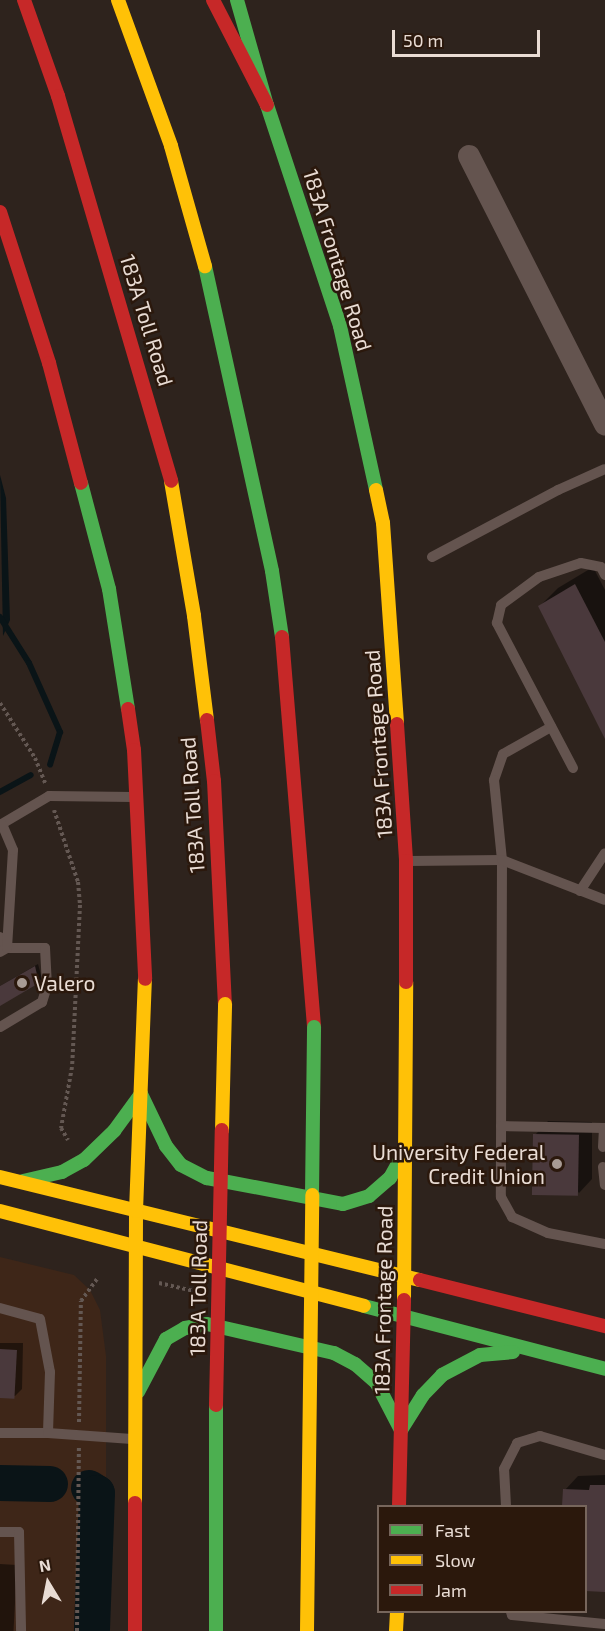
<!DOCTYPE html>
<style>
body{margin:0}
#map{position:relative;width:605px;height:1631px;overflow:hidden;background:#2e231d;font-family:"Exo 2",sans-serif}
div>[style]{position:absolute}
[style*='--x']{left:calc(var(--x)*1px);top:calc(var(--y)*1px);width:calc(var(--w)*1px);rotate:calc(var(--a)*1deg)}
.built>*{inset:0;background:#3e2618}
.water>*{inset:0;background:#0a1417}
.shadow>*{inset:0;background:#0007;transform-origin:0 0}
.stream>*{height:6px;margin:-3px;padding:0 3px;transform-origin:3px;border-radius:3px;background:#0a1417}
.river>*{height:36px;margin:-18px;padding:0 18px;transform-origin:18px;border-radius:18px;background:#0a1417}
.building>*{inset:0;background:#4a393c;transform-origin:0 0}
.path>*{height:4px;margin-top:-2px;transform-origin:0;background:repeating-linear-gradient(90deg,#645853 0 3px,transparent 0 6px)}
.lane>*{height:10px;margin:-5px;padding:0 5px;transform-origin:5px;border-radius:5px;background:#64544f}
.street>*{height:22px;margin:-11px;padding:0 11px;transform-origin:11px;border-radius:11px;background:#64544f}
.fast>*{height:14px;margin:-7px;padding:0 7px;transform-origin:7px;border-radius:7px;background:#4caf50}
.slow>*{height:14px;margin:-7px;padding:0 7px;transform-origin:7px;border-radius:7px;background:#ffc107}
.jam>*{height:14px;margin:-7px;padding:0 7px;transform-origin:7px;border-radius:7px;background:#c62828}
.fast-bridge>*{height:14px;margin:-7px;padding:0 7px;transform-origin:7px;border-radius:7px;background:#4caf50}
.slow-bridge>*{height:14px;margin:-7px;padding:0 7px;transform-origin:7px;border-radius:7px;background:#ffc107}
.jam-bridge>*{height:14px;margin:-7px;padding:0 7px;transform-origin:7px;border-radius:7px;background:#c62828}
.dots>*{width:16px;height:16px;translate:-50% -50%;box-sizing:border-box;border:3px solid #2b180c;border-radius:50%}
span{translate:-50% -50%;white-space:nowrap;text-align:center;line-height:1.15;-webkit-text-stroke:5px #2b180c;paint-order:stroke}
.street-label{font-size:21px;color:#e9dcd4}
.poi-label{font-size:21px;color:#e9dcd4}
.left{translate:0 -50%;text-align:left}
.right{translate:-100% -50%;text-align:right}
.legend{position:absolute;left:377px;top:1505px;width:210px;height:108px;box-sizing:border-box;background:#2b180c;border:2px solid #77665c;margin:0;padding:8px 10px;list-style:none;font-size:18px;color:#e9dcd4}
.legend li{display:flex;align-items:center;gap:12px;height:30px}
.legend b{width:30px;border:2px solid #77665c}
.north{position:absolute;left:18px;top:1553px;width:60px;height:60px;-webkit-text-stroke:4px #2b180c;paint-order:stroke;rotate:350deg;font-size:16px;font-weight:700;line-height:24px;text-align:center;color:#e9dcd4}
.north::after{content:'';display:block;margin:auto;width:21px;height:27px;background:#e9dcd4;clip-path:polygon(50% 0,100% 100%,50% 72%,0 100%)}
.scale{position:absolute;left:392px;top:30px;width:148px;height:27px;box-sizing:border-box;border:3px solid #e9dcd4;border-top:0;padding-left:8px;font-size:18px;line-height:21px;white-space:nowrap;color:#e9dcd4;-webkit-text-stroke:4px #2b180c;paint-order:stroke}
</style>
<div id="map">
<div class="built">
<i style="clip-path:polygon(0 1257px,74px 1275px,90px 1290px,100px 1310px,106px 1356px,106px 1631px,0 1631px)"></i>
</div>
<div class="water">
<i style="clip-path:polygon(0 475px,6px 498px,10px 620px,3px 636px)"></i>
</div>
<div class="shadow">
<i style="clip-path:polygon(593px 567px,605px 590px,605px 730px,540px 606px,558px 588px)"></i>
<i style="clip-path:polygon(38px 964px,42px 979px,0 1004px,0 986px)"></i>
<i style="clip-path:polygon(548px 1121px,592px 1122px,592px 1179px,579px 1193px,535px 1135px)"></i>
<i style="clip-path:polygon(0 1343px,23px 1343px,22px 1389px,15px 1396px,0 1396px)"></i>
<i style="clip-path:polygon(605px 1475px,605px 1590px,586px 1506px,564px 1506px,565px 1490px,578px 1476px)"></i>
<i style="left:0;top:1564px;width:17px;height:67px;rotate:3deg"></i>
</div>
<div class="stream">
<i style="--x:0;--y:617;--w:54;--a:57.8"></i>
<i style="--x:29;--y:663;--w:76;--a:65.8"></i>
<i style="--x:60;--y:732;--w:34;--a:107"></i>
<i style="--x:0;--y:792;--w:35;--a:-29"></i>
</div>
<div class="river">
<i style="--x:0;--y:1483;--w:50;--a:1.1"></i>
<i style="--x:89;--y:1488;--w:9;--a:32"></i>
<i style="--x:97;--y:1493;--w:138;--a:92.1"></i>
</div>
<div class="building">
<i style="clip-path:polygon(575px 584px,605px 642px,605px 739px,538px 606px)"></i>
<i style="clip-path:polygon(35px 966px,39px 983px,0 1006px,0 986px)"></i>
<i style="left:533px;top:1134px;width:46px;height:61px;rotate:1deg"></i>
<i style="left:0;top:1349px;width:17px;height:49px;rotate:3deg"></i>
<i style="clip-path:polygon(590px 1485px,605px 1485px,605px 1592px,585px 1591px,585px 1506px,562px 1506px,563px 1489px,589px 1490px)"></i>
</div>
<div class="path">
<i style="--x:0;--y:703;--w:65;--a:57.5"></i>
<i style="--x:35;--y:758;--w:27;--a:68"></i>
<i style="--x:54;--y:810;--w:76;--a:71.6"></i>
<i style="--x:78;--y:882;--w:23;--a:85"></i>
<i style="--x:80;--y:905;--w:162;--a:92.8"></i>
<i style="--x:72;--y:1067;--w:62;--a:100.2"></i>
<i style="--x:61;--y:1128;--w:14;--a:60"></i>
<i style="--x:159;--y:1283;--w:35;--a:13"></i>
<i style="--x:79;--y:1422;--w:121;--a:-89.1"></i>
<i style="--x:81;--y:1301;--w:27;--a:-54"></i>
<i style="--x:77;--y:1631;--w:183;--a:-89.4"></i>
</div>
<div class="lane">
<i style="--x:432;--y:557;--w:143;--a:-28"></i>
<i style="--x:558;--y:490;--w:51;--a:-24.1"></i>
<i style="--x:551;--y:727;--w:55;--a:150.6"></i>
<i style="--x:503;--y:754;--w:28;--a:109"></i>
<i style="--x:494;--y:780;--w:80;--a:84.3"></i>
<i style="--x:502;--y:860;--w:337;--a:90.2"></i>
<i style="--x:501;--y:1197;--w:23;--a:61"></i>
<i style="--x:512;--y:1217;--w:39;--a:24"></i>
<i style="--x:548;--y:1233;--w:58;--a:10.9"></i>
<i style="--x:573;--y:768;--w:164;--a:-117.7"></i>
<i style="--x:497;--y:623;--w:18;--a:-77"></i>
<i style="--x:501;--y:605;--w:47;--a:-36.4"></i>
<i style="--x:539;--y:577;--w:44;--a:-18.4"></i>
<i style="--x:581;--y:563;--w:20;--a:11"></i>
<i style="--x:601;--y:567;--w:9;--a:63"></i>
<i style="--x:0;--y:825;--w:57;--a:-30.6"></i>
<i style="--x:49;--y:796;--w:84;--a:0.7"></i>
<i style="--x:409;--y:861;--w:93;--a:-0.6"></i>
<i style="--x:502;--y:860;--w:110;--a:21.2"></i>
<i style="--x:580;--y:891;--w:45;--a:-56.7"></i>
<i style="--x:0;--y:937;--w:13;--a:58"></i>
<i style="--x:7;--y:948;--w:38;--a:0"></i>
<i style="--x:45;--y:948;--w:38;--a:87"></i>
<i style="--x:47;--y:986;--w:17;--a:107"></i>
<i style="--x:42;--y:1002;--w:49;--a:149.2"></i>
<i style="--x:0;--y:952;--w:8;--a:-30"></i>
<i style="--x:7;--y:948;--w:98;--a:-86.5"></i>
<i style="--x:13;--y:850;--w:28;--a:-113"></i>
<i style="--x:501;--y:1126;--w:104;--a:1.1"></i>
<i style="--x:603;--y:1147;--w:19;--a:-87"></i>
<i style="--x:603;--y:1167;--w:18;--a:84"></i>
<i style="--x:0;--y:1308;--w:41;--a:15.4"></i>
<i style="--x:40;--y:1319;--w:54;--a:79.3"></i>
<i style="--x:50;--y:1372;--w:61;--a:91.9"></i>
<i style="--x:48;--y:1433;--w:48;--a:180"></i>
<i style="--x:48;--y:1433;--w:84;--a:4.1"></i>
<i style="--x:506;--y:1506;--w:37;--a:-93"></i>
<i style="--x:504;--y:1469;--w:29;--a:-63"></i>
<i style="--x:517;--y:1443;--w:24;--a:-17"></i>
<i style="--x:540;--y:1436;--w:68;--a:16.3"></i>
<i style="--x:0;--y:1532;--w:19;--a:0"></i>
<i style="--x:19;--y:1532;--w:99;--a:88.8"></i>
<i style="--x:511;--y:1612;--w:3;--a:72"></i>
<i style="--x:512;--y:1615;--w:93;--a:5.5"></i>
</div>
<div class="street">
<i style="--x:469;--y:156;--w:301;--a:63.1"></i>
</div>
<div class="fast">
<i style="--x:237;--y:0;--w:109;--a:74.1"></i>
<i style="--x:267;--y:105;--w:233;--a:71.7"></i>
<i style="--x:340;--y:326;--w:168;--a:77.6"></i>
<i style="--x:205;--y:266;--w:312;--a:77.6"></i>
<i style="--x:272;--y:571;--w:67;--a:81.4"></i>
<i style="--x:81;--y:483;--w:110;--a:75.2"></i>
<i style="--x:109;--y:589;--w:121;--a:81"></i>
<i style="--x:23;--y:1181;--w:40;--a:-13"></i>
<i style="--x:62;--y:1172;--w:25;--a:-29"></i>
<i style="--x:84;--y:1160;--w:42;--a:-44"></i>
<i style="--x:114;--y:1131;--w:46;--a:-53.9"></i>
<i style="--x:141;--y:1094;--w:58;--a:64.3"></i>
<i style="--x:166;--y:1146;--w:24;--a:52"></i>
<i style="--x:181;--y:1165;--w:29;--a:27"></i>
<i style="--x:207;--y:1178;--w:138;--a:10.8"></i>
<i style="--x:343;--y:1204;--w:27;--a:-17"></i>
<i style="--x:369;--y:1196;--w:28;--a:-41"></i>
<i style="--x:390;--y:1178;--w:33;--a:-61"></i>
<i style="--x:364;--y:1306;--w:249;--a:14.6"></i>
<i style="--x:138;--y:1392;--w:60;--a:-62.2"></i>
<i style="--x:166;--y:1339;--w:22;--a:-30"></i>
<i style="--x:185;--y:1328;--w:22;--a:-10"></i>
<i style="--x:207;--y:1324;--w:130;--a:12.9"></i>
<i style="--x:334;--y:1353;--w:24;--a:28"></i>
<i style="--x:355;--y:1364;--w:28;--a:41"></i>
<i style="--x:376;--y:1382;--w:54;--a:62.5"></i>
<i style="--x:401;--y:1430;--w:41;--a:-57.8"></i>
<i style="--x:423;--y:1395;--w:28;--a:-46"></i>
<i style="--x:442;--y:1375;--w:43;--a:-27.8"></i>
<i style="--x:480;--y:1355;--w:33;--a:-5"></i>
</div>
<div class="slow">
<i style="--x:118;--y:0;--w:155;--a:70"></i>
<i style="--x:171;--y:146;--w:125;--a:74.2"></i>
<i style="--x:171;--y:481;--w:137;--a:80.3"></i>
<i style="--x:194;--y:616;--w:105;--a:82.9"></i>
<i style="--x:376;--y:490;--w:34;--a:78"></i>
<i style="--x:383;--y:523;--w:201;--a:86"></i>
<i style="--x:0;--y:1177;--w:432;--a:13.8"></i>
<i style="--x:0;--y:1211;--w:376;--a:14.6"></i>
<i style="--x:404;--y:1300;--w:318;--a:-89.6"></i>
<i style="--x:135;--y:1503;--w:292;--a:-89.8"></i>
<i style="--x:136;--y:1211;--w:232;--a:-87.8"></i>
<i style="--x:396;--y:1631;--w:19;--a:-87"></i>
</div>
<div class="jam">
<i style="--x:24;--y:0;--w:102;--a:70.5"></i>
<i style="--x:58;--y:96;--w:401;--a:73.6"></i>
<i style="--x:213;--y:0;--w:118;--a:62.8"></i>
<i style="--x:0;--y:212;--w:159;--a:72"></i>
<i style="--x:49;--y:363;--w:124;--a:75.1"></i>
<i style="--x:282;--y:637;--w:391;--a:85.3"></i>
<i style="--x:128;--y:709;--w:41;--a:81.7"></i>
<i style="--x:134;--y:750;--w:229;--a:87.2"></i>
<i style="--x:207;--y:720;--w:61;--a:83.5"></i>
<i style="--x:214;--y:781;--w:223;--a:87.2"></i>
<i style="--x:397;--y:724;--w:137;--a:86.2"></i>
<i style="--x:406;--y:861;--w:121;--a:90"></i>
<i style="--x:420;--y:1280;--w:191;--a:14"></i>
<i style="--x:399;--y:1506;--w:206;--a:-88.6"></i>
<i style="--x:135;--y:1631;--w:128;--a:-90"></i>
</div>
<div class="fast-bridge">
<i style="--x:312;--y:1195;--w:168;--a:-89.3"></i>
<i style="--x:216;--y:1405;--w:226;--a:90"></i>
</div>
<div class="slow-bridge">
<i style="--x:222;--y:1130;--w:126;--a:-88.6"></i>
<i style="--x:307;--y:1631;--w:436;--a:-89.3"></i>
</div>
<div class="jam-bridge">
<i style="--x:216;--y:1405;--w:275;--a:-88.8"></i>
</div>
<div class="dots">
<i style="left:22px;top:983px;background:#a89b94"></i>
<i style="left:557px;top:1164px;background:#a89b94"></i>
</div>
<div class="street-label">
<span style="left:338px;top:260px;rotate:73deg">183A Frontage Road</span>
<span style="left:147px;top:320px;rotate:73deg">183A Toll Road</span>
<span style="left:378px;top:744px;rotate:-94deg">183A Frontage Road</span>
<span style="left:192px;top:805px;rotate:-94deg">183A Toll Road</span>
<span style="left:198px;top:1288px;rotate:-89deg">183A Toll Road</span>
<span style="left:383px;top:1300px;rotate:-89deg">183A Frontage Road</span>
</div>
<div class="poi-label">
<span class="left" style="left:34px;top:983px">Valero</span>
<span class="right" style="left:545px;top:1164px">University Federal<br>Credit Union</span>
</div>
<ul class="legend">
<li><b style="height:8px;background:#4caf50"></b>Fast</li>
<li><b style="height:8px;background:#ffc107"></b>Slow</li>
<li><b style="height:8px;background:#c62828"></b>Jam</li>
</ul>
<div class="north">N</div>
<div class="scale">50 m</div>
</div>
